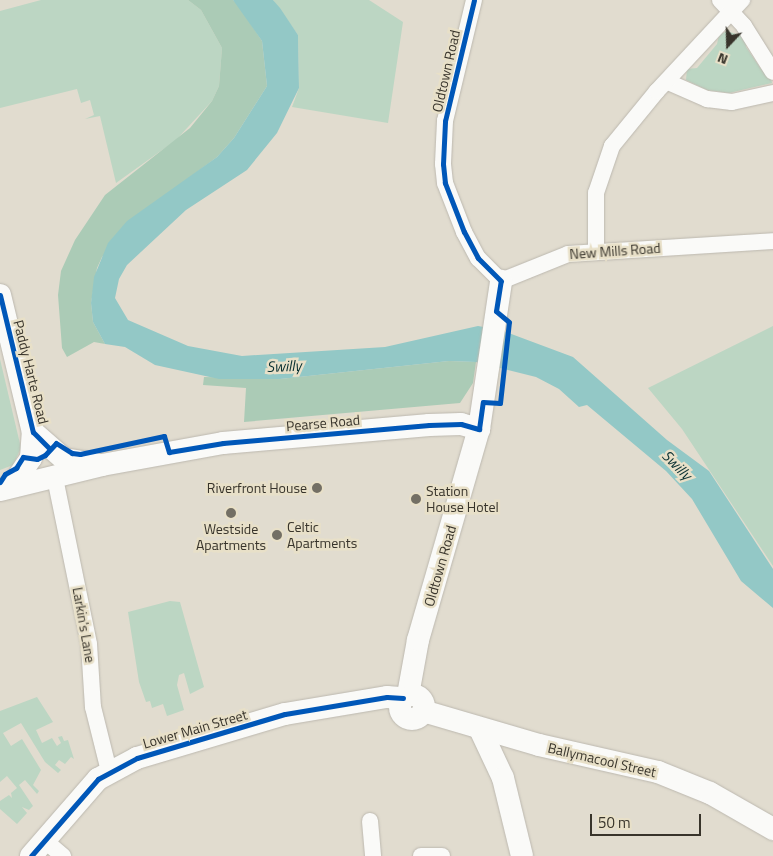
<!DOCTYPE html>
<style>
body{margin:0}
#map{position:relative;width:773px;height:856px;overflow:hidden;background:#e1dccf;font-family:"Titillium Web",sans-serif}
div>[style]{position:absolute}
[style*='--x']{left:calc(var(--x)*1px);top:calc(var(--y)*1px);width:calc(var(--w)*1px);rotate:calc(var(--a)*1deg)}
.green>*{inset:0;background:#bcd6c3}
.forest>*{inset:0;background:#abcbb6}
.water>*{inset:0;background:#93c8c6}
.roads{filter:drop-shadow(0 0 1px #bcb8af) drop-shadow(0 0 1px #bcb8af)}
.street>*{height:16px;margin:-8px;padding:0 8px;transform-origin:8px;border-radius:8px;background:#fafaf8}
.secondary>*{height:22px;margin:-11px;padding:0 11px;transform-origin:11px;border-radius:11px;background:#fafaf8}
.secondary>.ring{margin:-11px;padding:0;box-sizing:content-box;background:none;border:22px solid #fafaf8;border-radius:50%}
.cycleway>*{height:5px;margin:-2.5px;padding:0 2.5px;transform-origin:2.5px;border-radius:2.5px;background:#0057b8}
.dots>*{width:14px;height:14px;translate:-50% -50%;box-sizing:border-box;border:2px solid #e8e0c8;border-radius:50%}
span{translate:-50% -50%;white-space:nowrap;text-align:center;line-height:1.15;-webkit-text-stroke:5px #e8e0c8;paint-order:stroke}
.street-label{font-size:14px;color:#38342b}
.poi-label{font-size:14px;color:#38342b}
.right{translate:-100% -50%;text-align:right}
.left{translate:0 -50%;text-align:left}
.water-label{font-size:15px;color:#072f31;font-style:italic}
.north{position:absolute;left:703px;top:20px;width:50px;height:50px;-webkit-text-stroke:4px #e8e0c8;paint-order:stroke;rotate:201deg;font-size:14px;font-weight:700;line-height:20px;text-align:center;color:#38342b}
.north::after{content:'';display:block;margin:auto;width:18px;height:22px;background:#38342b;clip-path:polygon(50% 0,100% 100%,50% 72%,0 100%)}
.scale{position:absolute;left:590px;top:814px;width:111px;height:22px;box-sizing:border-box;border:2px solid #38342b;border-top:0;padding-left:6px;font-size:15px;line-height:18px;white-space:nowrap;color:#38342b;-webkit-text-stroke:4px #e8e0c8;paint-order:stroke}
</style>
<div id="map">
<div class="green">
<i style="clip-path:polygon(41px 0,188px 0,201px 10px,222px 48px,219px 86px,212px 101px,176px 140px,116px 183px,100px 116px,85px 119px,94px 115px,90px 100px,81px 103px,77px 89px,0 108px,0 11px)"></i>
<i style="clip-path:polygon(273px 0,369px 0,403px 22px,388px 123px,292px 107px,299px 88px,298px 35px)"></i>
<i style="clip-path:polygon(727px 31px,745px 37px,746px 47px,761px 69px,769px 72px,772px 83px,729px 93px,707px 90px,686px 80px,687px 69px,697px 68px,717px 44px,719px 35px)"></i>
<i style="clip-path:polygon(773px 326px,773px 566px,682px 429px,648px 388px)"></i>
<i style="clip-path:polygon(0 359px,21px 448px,13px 465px,0 470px)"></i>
<i style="clip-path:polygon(170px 601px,180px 602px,204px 687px,190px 694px,184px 673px,179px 675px,177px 685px,184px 710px,167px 716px,163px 704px,152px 708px,150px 701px,146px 702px,139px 682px,128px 612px)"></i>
<i style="clip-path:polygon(37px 697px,53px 722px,36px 730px,42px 743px,52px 738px,57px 746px,61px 743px,58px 737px,62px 736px,64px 741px,68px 740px,74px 759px,71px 757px,65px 764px,59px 760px,55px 765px,61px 770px,58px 773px,45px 762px,21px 723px,3px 733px,11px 746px,22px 739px,41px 770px,33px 785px,39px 791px,37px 794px,25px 780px,19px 785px,33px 806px,29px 810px,22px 807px,27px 813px,17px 824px,0 809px,0 801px,9px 795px,12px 798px,11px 793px,17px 788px,7px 776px,0 782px,0 711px)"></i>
</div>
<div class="forest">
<i style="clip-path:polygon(188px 0,233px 0,238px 5px,262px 41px,267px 86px,234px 138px,217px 157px,186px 180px,102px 257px,97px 268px,91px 303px,93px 322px,105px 344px,94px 342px,67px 357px,62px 348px,58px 295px,61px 271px,75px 240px,105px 195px,190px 128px,212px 101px,219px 86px,222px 48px,201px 10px)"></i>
<i style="clip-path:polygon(449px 361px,476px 362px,473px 383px,460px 403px,244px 422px,246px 388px,203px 385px,204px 377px,280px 379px)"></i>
</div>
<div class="water">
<i style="clip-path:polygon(233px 0,273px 0,280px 8px,298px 35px,299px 88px,277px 133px,247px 170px,186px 210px,127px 265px,119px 279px,115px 298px,128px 320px,188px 346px,242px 356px,385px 347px,478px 326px,501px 330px,573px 357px,667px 440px,709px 471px,773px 569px,773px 608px,741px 581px,692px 499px,666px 471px,587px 405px,579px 407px,559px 389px,536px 377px,476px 362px,449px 361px,280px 379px,219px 379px,155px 365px,125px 347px,105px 344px,93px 322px,91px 303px,94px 277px,108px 243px,127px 221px,217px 157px,234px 138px,267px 86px,262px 41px)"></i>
</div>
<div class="roads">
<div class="street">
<i style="--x:474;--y:0;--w:124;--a:103.5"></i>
<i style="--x:445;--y:121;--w:43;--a:92.7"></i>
<i style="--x:443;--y:164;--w:19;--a:84"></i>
<i style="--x:445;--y:183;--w:53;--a:68.8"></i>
<i style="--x:464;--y:232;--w:30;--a:62"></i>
<i style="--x:478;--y:258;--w:33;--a:45"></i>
<i style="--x:501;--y:281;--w:72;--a:-21.9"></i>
<i style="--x:568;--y:254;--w:205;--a:-3.6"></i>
<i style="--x:720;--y:0;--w:35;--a:47"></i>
<i style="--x:744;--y:26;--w:54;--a:57.8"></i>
<i style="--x:668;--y:82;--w:43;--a:23.6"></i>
<i style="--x:707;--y:99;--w:25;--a:7"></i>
<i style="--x:732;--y:102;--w:42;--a:-12.4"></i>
<i style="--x:596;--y:250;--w:57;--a:-90"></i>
<i style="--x:596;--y:193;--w:50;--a:-71.2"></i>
<i style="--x:612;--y:146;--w:71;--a:-50.7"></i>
<i style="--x:657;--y:91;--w:125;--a:-47"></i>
<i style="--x:55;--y:478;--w:169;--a:78.4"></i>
<i style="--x:89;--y:644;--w:63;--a:86.4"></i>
<i style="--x:93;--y:707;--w:66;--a:76"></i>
<i style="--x:370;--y:821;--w:35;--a:85"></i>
<i style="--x:44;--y:840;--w:25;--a:40"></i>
<i style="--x:421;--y:856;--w:21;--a:0"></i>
</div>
<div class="secondary">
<i style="--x:0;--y:295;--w:141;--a:76.5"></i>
<i style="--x:33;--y:432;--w:41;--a:41.1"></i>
<i style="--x:64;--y:459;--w:32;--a:9"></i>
<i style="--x:12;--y:486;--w:34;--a:-56"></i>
<i style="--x:31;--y:458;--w:26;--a:-86"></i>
<i style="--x:0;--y:490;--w:105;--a:-13.8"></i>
<i style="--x:102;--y:465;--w:123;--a:-10.3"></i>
<i style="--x:223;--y:443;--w:207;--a:-5"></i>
<i style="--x:429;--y:425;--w:32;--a:-2"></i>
<i style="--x:461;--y:424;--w:19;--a:16"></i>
<i class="ring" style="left:400px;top:695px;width:2px;height:2px"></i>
<i style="--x:408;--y:695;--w:56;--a:-79.7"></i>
<i style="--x:418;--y:640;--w:220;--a:-73.9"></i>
<i style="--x:479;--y:429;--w:150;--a:-81.5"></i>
<i style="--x:423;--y:711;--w:121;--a:16.3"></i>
<i style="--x:539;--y:745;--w:122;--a:12.8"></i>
<i style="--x:658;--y:772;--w:56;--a:22"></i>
<i style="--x:710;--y:793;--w:73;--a:29.7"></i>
<i style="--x:480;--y:729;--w:54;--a:64.9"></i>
<i style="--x:503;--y:778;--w:80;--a:76.3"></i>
<i style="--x:31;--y:856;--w:102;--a:-49"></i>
<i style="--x:98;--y:779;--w:44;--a:-28.3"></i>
<i style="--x:137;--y:758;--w:154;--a:-16.6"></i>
<i style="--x:285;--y:714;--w:103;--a:-9.5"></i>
<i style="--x:387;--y:697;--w:16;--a:4"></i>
</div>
</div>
<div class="cycleway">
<i style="--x:0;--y:295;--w:141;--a:76.5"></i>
<i style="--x:33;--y:432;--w:24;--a:45"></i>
<i style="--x:0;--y:482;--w:9;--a:-58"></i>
<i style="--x:5;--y:474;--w:13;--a:-29"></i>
<i style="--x:16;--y:468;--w:13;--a:-58"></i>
<i style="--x:23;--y:457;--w:14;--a:8"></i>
<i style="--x:37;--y:459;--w:9;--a:-27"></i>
<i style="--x:45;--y:455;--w:16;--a:-47"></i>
<i style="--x:56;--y:443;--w:19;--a:32"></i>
<i style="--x:72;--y:453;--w:8;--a:7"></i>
<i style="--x:80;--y:454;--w:86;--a:-12.1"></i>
<i style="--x:164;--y:436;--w:17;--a:73"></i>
<i style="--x:169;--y:452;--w:55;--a:-9.5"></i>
<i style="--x:223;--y:443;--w:207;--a:-5"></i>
<i style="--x:429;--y:425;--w:32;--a:-2"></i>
<i style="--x:461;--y:424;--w:19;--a:16"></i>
<i style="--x:479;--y:429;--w:27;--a:-82"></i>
<i style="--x:483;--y:402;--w:17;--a:3"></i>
<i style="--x:500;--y:403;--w:81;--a:-83.7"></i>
<i style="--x:509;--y:322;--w:17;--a:-140"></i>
<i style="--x:496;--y:311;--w:30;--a:-81"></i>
<i style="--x:501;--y:281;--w:33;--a:-135"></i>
<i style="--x:478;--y:258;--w:30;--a:-118"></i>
<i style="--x:464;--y:232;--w:53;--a:-111.2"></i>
<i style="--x:445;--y:183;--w:19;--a:-96"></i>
<i style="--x:443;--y:164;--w:43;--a:-87.3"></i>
<i style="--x:445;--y:121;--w:124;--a:-76.5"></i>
<i style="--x:31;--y:856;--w:102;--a:-49"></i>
<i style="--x:98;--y:779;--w:44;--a:-28.3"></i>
<i style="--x:137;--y:758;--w:154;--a:-16.6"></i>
<i style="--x:285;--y:714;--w:103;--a:-9.5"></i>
<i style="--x:387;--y:697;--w:16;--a:4"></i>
</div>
<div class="dots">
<i style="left:317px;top:488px;background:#736f64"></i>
<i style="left:416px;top:499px;background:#736f64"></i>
<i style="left:231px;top:513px;background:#736f64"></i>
<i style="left:277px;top:535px;background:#736f64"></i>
</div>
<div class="street-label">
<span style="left:446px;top:71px;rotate:-77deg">Oldtown Road</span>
<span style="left:615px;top:251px;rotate:-4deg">New Mills Road</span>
<span style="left:31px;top:372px;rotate:76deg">Paddy Harte Road</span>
<span style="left:323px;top:423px;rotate:-5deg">Pearse Road</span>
<span style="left:440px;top:566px;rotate:-74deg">Oldtown Road</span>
<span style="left:84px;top:625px;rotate:80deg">Larkin's Lane</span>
<span style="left:195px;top:729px;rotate:-16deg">Lower Main Street</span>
<span style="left:602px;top:760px;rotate:13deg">Ballymacool Street</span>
</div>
<div class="poi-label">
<span class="right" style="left:307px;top:488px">Riverfront House</span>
<span class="left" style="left:426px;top:499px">Station<br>House Hotel</span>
<span class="left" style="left:287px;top:535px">Celtic<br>Apartments</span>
<span style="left:231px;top:537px">Westside<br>Apartments</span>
</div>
<div class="water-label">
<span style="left:284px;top:366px;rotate:-2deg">Swilly</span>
<span style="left:677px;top:465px;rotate:45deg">Swilly</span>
</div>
<div class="north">N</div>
<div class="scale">50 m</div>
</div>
